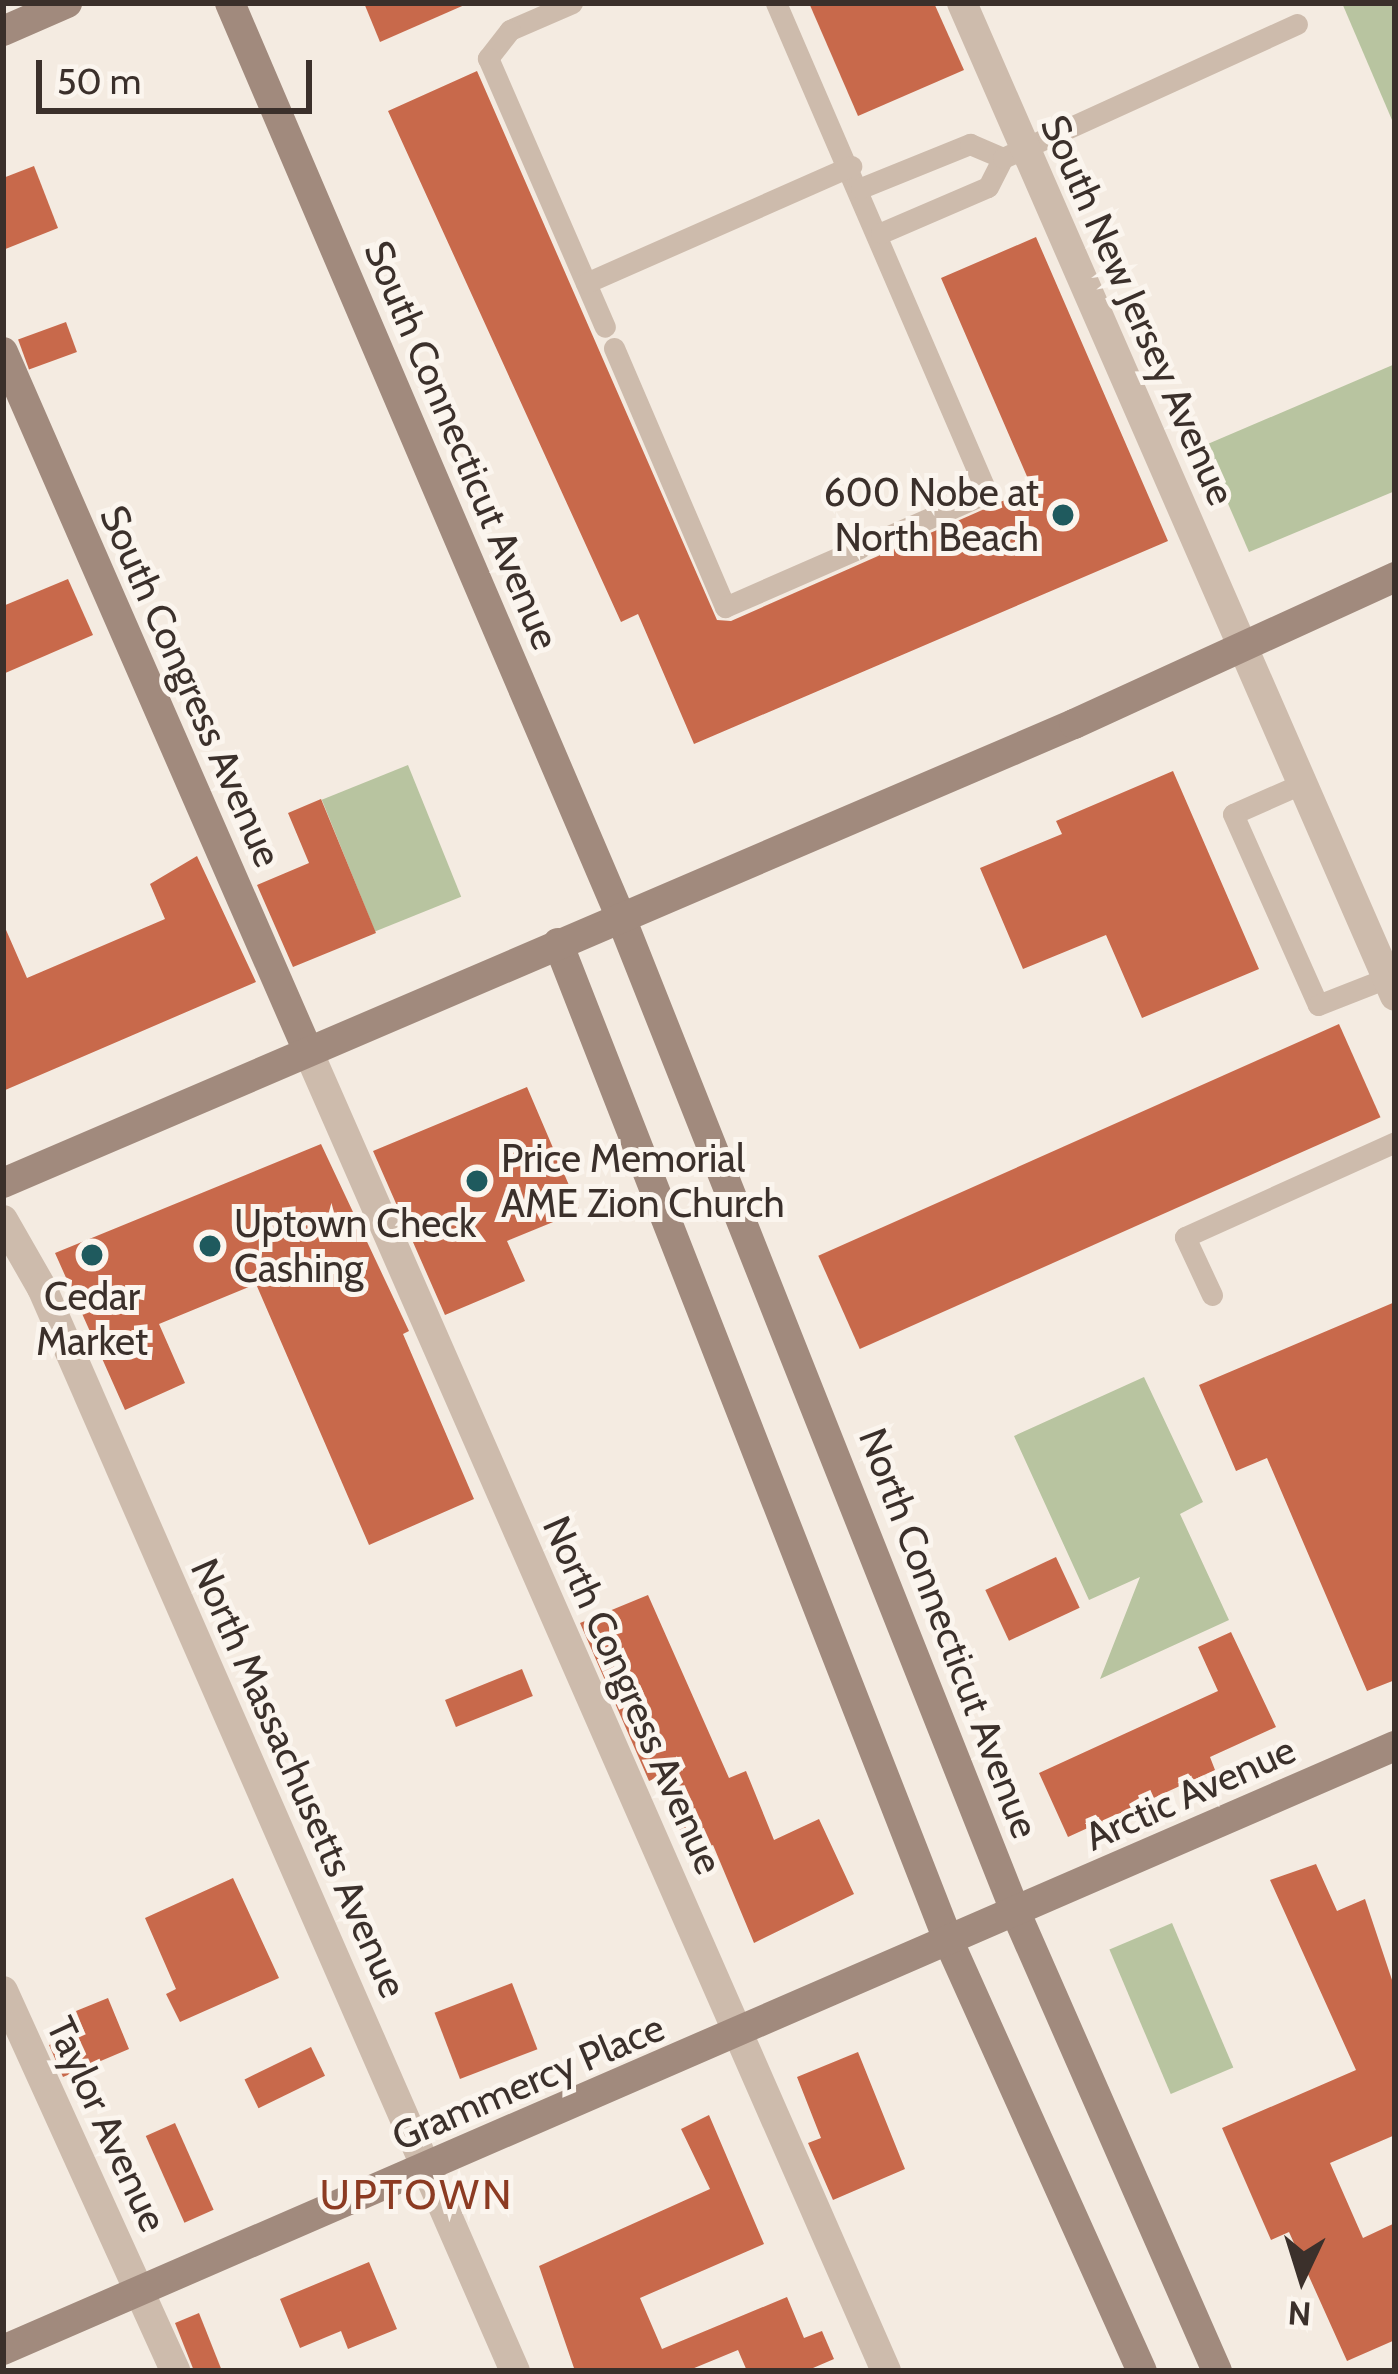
<!DOCTYPE html>
<style>
body{margin:0}
#map{position:relative;width:1398px;height:2374px;overflow:hidden;background:#f4ebe1;font-family:Cabin,sans-serif}
div>[style]{position:absolute}
[style*='--x']{left:calc(var(--x)*1px);top:calc(var(--y)*1px);width:calc(var(--w)*1px);rotate:calc(var(--a)*1deg)}
.green>*{inset:0;background:#b8c4a0;transform-origin:0 0}
.building>*{inset:0;background:#c8694b;transform-origin:0 0}
.lane>*{height:21px;margin:-10.5px;padding:0 10.5px;transform-origin:10.5px;border-radius:10.5px;background:#cdbbac}
.street>*{height:30px;margin:-15px;padding:0 15px;transform-origin:15px;border-radius:15px;background:#cdbbac}
.secondary>*{height:30px;margin:-15px;padding:0 15px;transform-origin:15px;border-radius:15px;background:#a18a7d}
.dots>*{width:33px;height:33px;translate:-50% -50%;box-sizing:border-box;border:6px solid #fbf5ee;border-radius:50%}
span{translate:-50% -50%;white-space:nowrap;text-align:center;line-height:1.15;-webkit-text-stroke:10px #fbf5ee;paint-order:stroke}
.street-label{font-size:39px;color:#3b302b}
.poi-label{font-size:39px;color:#3b302b}
.right{translate:-100% -50%;text-align:right}
.left{translate:0 -50%;text-align:left}
.neighbourhood-label{font-size:42px;color:#8c3b22;letter-spacing:3px}
.frame{position:absolute;inset:0;border:6px solid #3b302b;pointer-events:none}
.north{position:absolute;left:1242px;top:2218px;width:120px;height:120px;-webkit-text-stroke:9px #fbf5ee;paint-order:stroke;rotate:184deg;font-size:33px;font-weight:700;line-height:48px;text-align:center;color:#3b302b}
.north::after{content:'';display:block;margin:auto;width:42px;height:54px;background:#3b302b;clip-path:polygon(50% 0,100% 100%,50% 72%,0 100%)}
.scale{position:absolute;left:36px;top:60px;width:276px;height:54px;box-sizing:border-box;border:6px solid #3b302b;border-top:0;padding-left:15px;font-size:36px;line-height:42px;white-space:nowrap;color:#3b302b;-webkit-text-stroke:9px #fbf5ee;paint-order:stroke}
</style>
<div id="map">
<div class="green">
<i style="clip-path:polygon(1343px 3px,1395px 3px,1395px 127px,1342px 3px)"></i>
<i style="clip-path:polygon(1395px 364px,1395px 491px,1249px 552px,1203px 446px)"></i>
<i style="left:408px;top:765px;width:142px;height:93px;rotate:68deg"></i>
<i style="clip-path:polygon(1144px 1377px,1203px 1502px,1180px 1514px,1229px 1620px,1100px 1679px,1140px 1577px,1089px 1600px,1014px 1436px)"></i>
<i style="left:1172px;top:1923px;width:157px;height:68px;rotate:67deg"></i>
</div>
<div class="building">
<i style="clip-path:polygon(364px 3px,469px 3px,380px 42px)"></i>
<i style="clip-path:polygon(809px 3px,934px 3px,964px 70px,858px 116px)"></i>
<i style="clip-path:polygon(477px 71px,717px 620px,731px 621px,1032px 488px,941px 278px,1036px 237px,1168px 541px,694px 744px,638px 614px,621px 622px,388px 111px)"></i>
<i style="clip-path:polygon(34px 166px,58px 228px,3px 250px,3px 178px)"></i>
<i style="left:66px;top:322px;width:32px;height:51px;rotate:70deg"></i>
<i style="clip-path:polygon(68px 579px,93px 635px,3px 674px,3px 606px)"></i>
<i style="clip-path:polygon(1173px 771px,1259px 969px,1142px 1018px,1106px 935px,1023px 969px,980px 868px,1062px 834px,1056px 821px)"></i>
<i style="clip-path:polygon(321px 799px,376px 933px,293px 967px,257px 885px,309px 863px,288px 813px)"></i>
<i style="clip-path:polygon(197px 856px,256px 982px,3px 1091px,3px 923px,27px 978px,165px 919px,150px 884px)"></i>
<i style="left:1339px;top:1024px;width:102px;height:570px;rotate:66deg"></i>
<i style="clip-path:polygon(527px 1087px,580px 1211px,507px 1241px,525px 1281px,445px 1315px,373px 1151px)"></i>
<i style="clip-path:polygon(321px 1144px,409px 1331px,403px 1334px,474px 1499px,369px 1545px,256px 1284px,159px 1324px,185px 1383px,125px 1410px,55px 1253px)"></i>
<i style="clip-path:polygon(1395px 1302px,1395px 1680px,1367px 1691px,1267px 1458px,1236px 1471px,1199px 1385px)"></i>
<i style="left:1056px;top:1557px;width:56px;height:78px;rotate:65deg"></i>
<i style="clip-path:polygon(648px 1595px,729px 1778px,746px 1771px,774px 1840px,819px 1819px,854px 1894px,754px 1943px,713px 1845px,689px 1854px,658px 1777px,649px 1781px,580px 1623px)"></i>
<i style="clip-path:polygon(1231px 1632px,1276px 1727px,1210px 1757px,1215px 1770px,1068px 1837px,1039px 1773px,1218px 1691px,1198px 1647px)"></i>
<i style="left:522px;top:1669px;width:29px;height:83px;rotate:68deg"></i>
<i style="clip-path:polygon(1316px 1864px,1337px 1911px,1365px 1899px,1395px 1989px,1395px 2135px,1330px 2163px,1363px 2238px,1395px 2223px,1395px 2340px,1347px 2361px,1289px 2232px,1271px 2240px,1222px 2128px,1356px 2070px,1270px 1880px)"></i>
<i style="clip-path:polygon(233px 1878px,279px 1978px,180px 2022px,166px 1994px,176px 1989px,145px 1918px)"></i>
<i style="left:512px;top:1983px;width:71px;height:83px;rotate:69deg"></i>
<i style="clip-path:polygon(108px 1998px,129px 2049px,63px 2077px,49px 2045px,84px 2031px,76px 2011px)"></i>
<i style="left:311px;top:2047px;width:32px;height:74px;rotate:64deg"></i>
<i style="clip-path:polygon(858px 2052px,905px 2169px,833px 2200px,808px 2143px,821px 2138px,797px 2077px)"></i>
<i style="clip-path:polygon(709px 2115px,764px 2244px,640px 2298px,662px 2349px,787px 2297px,804px 2338px,822px 2331px,834px 2359px,806px 2371px,747px 2371px,738px 2350px,687px 2371px,575px 2371px,539px 2266px,710px 2189px,681px 2129px)"></i>
<i style="left:175px;top:2123px;width:95px;height:32px;rotate:66deg"></i>
<i style="clip-path:polygon(369px 2262px,397px 2329px,348px 2349px,341px 2331px,300px 2348px,280px 2299px)"></i>
<i style="clip-path:polygon(199px 2313px,222px 2371px,194px 2371px,175px 2323px)"></i>
</div>
<div class="lane">
<i style="--x:572;--y:3;--w:68;--a:156.5"></i>
<i style="--x:510;--y:30;--w:36;--a:128"></i>
<i style="--x:488;--y:58;--w:293;--a:66.5"></i>
<i style="--x:776;--y:3;--w:533;--a:66.7"></i>
<i style="--x:987;--y:493;--w:112;--a:156.4"></i>
<i style="--x:861;--y:188;--w:118;--a:-22"></i>
<i style="--x:970;--y:144;--w:36;--a:23"></i>
<i style="--x:881;--y:233;--w:116;--a:-23.3"></i>
<i style="--x:988;--y:187;--w:33;--a:-63"></i>
<i style="--x:1003;--y:158;--w:323;--a:-24.5"></i>
<i style="--x:586;--y:283;--w:290;--a:-23.8"></i>
<i style="--x:614;--y:348;--w:282;--a:66.8"></i>
<i style="--x:725;--y:607;--w:147;--a:-23.6"></i>
<i style="--x:1301;--y:784;--w:74;--a:156.2"></i>
<i style="--x:1233;--y:814;--w:209;--a:66"></i>
<i style="--x:1318;--y:1005;--w:74;--a:-21.4"></i>
<i style="--x:1212;--y:1295;--w:64;--a:-115"></i>
<i style="--x:1185;--y:1237;--w:230;--a:-24.3"></i>
</div>
<div class="street">
<i style="--x:962;--y:3;--w:1083;--a:66.44"></i>
<i style="--x:308;--y:1051;--w:1441;--a:66.35"></i>
<i style="--x:3;--y:1220;--w:78;--a:60.2"></i>
<i style="--x:42;--y:1288;--w:1182;--a:66.41"></i>
<i style="--x:3;--y:1991;--w:417;--a:65.6"></i>
</div>
<div class="secondary">
<i style="--x:230;--y:3;--w:995;--a:66.86"></i>
<i style="--x:621;--y:918;--w:1071;--a:68.35"></i>
<i style="--x:1016;--y:1913;--w:500;--a:66.31"></i>
<i style="--x:3;--y:31;--w:70;--a:-23.6"></i>
<i style="--x:3;--y:352;--w:763;--a:66.43"></i>
<i style="--x:558;--y:943;--w:1073;--a:68.63"></i>
<i style="--x:949;--y:1942;--w:470;--a:65.8"></i>
<i style="--x:3;--y:1183;--w:1165;--a:-23.2"></i>
<i style="--x:1074;--y:724;--w:353;--a:-24.6"></i>
<i style="--x:3;--y:2350;--w:1517;--a:-23.46"></i>
</div>
<div class="dots">
<i style="left:1063px;top:515px;background:#1f5a5e"></i>
<i style="left:477px;top:1181px;background:#1f5a5e"></i>
<i style="left:210px;top:1246px;background:#1f5a5e"></i>
<i style="left:92px;top:1255px;background:#1f5a5e"></i>
</div>
<div class="street-label">
<span style="left:1138px;top:310px;rotate:66deg">South New Jersey Avenue</span>
<span style="left:462px;top:445px;rotate:67deg">South Connecticut Avenue</span>
<span style="left:191px;top:686px;rotate:66deg">South Congress Avenue</span>
<span style="left:949px;top:1633px;rotate:69deg">North Connecticut Avenue</span>
<span style="left:633px;top:1695px;rotate:66deg">North Congress Avenue</span>
<span style="left:299px;top:1778px;rotate:66deg">North Massachusetts Avenue</span>
<span style="left:1190px;top:1793px;rotate:-24deg">Arctic Avenue</span>
<span style="left:528px;top:2082px;rotate:-23deg">Grammercy Place</span>
<span style="left:107px;top:2124px;rotate:65deg">Taylor Avenue</span>
</div>
<div class="poi-label">
<span class="right" style="left:1039px;top:515px">600 Nobe at<br>North Beach</span>
<span class="left" style="left:501px;top:1181px">Price Memorial<br>AME Zion Church</span>
<span class="left" style="left:234px;top:1246px">Uptown Check<br>Cashing</span>
<span style="left:92px;top:1319px">Cedar<br>Market</span>
</div>
<div class="neighbourhood-label">
<span style="left:417px;top:2194px">UPTOWN</span>
</div>
<div class="frame"></div>
<div class="north">N</div>
<div class="scale">50 m</div>
</div>
